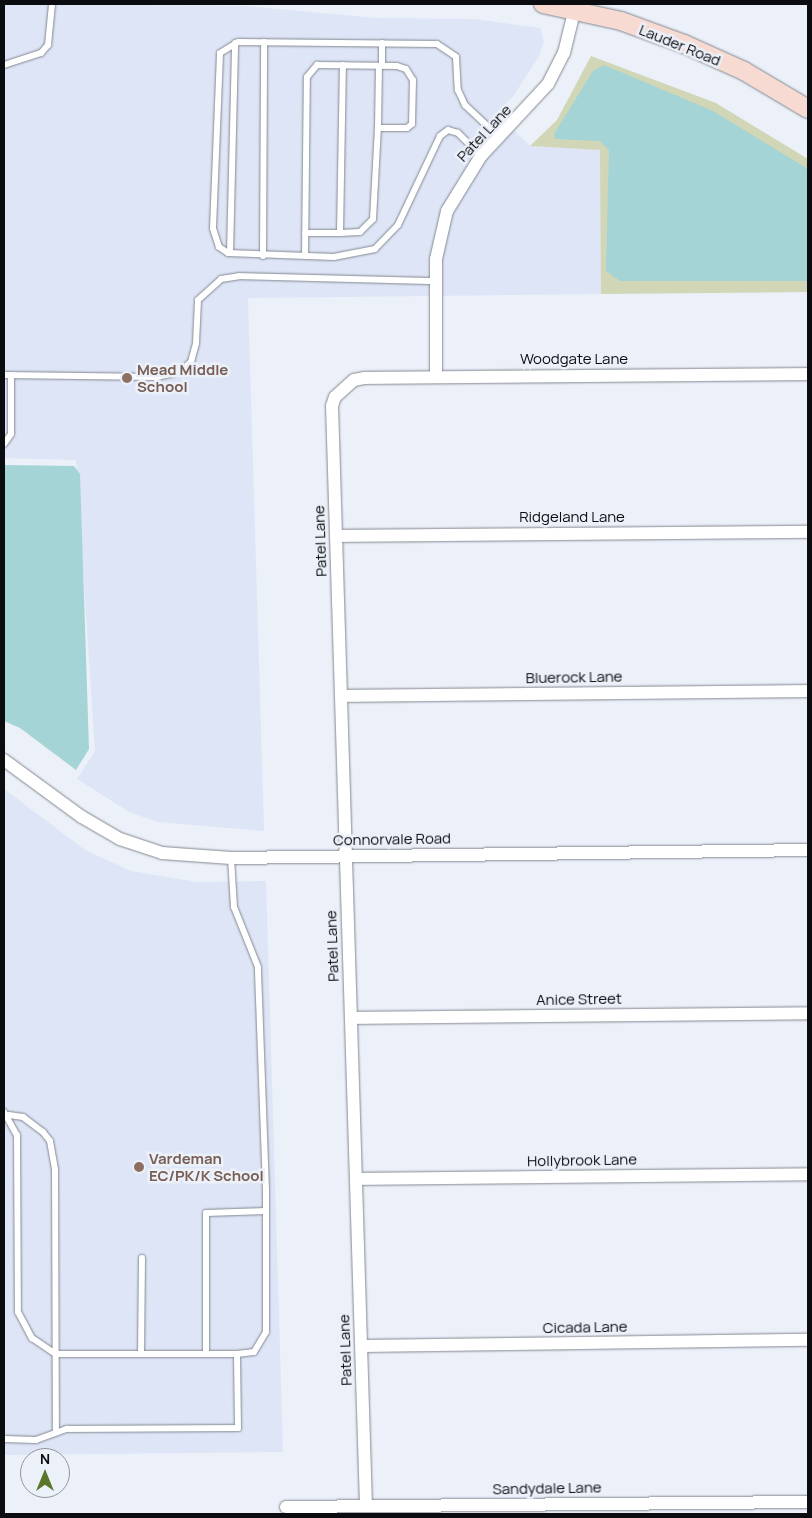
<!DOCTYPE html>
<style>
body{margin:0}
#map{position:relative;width:812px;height:1518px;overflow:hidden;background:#ebf0f9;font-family:Manrope,sans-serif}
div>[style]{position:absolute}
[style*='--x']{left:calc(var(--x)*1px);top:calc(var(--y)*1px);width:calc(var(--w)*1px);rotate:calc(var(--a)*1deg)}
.built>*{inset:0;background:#dde5f6}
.green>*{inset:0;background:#d1d6b7}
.water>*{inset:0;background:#a4d4d5}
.roads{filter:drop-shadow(0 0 1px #848890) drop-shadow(0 0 1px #848890)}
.service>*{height:6px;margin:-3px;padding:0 3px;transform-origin:3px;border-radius:3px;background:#fff}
.minor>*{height:12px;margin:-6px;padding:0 6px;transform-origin:6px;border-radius:6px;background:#fff}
.secondary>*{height:18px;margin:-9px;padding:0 9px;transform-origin:9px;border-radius:9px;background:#f7dad2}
.dots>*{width:14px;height:14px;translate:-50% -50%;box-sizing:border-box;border:2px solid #ebf0f9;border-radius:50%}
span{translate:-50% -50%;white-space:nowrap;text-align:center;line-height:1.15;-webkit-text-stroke:5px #ebf0f9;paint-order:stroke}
.street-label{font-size:15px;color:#0a0c0f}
.education-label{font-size:15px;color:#785e54;font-weight:700}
.left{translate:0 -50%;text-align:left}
.frame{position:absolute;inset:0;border:5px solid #0a0c0f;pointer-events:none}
.north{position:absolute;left:20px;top:1448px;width:50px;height:50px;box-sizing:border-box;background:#ebf0f9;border:1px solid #91959b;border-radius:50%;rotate:0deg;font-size:14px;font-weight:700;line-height:20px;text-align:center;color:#0a0c0f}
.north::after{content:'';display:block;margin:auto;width:18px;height:22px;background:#59762a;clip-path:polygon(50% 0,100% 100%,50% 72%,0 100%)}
</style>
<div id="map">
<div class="built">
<i style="clip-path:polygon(4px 4px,245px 6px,376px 18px,474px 19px,540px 28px,544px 41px,539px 56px,514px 95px,496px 113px,530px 146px,601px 150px,601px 294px,248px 298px,264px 831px,159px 822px,131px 813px,77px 779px,95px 751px,76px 460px,4px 458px)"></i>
<i style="clip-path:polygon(4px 789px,85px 850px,131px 871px,197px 882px,266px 881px,283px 1452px,4px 1455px)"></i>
</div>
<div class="green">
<i style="clip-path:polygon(591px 56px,716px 103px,808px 159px,808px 292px,601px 294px,600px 150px,530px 146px,557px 120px)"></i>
</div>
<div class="water">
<i style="clip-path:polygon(604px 65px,713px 111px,808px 169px,808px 281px,620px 281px,606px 271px,609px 150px,600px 141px,555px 139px,554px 134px,593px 71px)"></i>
<i style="clip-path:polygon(4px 465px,74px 466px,80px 474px,89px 749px,76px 770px,20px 728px,4px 721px)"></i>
</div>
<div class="roads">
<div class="service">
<i style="--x:382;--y:43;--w:23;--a:90"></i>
<i style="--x:4;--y:65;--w:39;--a:-18"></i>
<i style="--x:41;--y:53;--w:11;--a:-49"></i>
<i style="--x:48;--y:45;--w:41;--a:-84.4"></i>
<i style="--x:481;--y:156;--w:33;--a:-135"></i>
<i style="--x:458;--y:133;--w:10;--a:-163"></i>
<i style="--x:448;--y:130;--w:10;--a:143"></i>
<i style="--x:440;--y:136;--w:98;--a:115.3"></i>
<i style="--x:398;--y:225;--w:33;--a:134"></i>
<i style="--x:375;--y:249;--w:42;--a:169"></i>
<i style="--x:334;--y:257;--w:106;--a:-177.8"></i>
<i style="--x:228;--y:253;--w:11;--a:-146"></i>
<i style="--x:219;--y:247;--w:20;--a:-108"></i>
<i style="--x:213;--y:228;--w:175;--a:-87.7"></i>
<i style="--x:220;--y:53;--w:21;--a:-31"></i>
<i style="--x:238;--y:42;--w:199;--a:0.6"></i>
<i style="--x:437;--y:44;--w:23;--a:34"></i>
<i style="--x:456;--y:57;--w:33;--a:87"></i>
<i style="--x:458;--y:90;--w:17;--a:65"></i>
<i style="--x:465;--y:105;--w:47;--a:43.3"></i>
<i style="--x:305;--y:233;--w:35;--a:0"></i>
<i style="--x:340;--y:233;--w:168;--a:-89"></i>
<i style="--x:340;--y:233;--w:20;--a:-3"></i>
<i style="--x:360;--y:232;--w:18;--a:-45"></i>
<i style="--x:373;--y:219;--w:91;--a:-86.9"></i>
<i style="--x:230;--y:253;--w:210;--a:-88.6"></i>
<i style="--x:263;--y:256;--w:214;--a:-89.7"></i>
<i style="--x:305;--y:256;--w:179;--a:-89.4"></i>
<i style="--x:307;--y:77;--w:16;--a:-50"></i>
<i style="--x:317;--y:65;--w:80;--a:0.7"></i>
<i style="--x:397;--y:66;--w:9;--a:18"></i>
<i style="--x:406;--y:69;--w:13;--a:58"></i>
<i style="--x:413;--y:80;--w:44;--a:91.3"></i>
<i style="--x:412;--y:124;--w:6;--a:141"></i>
<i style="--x:407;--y:128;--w:29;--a:180"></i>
<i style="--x:378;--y:128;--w:62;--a:-89.1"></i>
<i style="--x:4;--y:375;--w:152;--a:0.8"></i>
<i style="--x:156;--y:377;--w:24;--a:-12"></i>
<i style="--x:179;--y:372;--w:16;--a:-40"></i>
<i style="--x:191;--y:362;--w:20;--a:-75"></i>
<i style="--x:196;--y:343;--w:43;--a:-87.3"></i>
<i style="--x:198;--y:300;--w:31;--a:-42"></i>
<i style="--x:221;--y:279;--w:18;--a:-9"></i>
<i style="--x:239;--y:276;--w:196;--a:1.5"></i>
<i style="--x:4;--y:444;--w:12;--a:-55"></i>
<i style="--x:11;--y:434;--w:59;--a:-90"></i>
<i style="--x:4;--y:1112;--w:26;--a:61"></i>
<i style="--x:17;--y:1135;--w:177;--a:89.7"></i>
<i style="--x:18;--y:1312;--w:30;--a:62"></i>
<i style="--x:32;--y:1338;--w:29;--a:34"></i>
<i style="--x:56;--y:1354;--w:181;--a:0"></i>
<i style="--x:9;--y:1115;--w:14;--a:8"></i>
<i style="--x:23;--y:1117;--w:25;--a:37"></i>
<i style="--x:43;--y:1132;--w:11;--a:52"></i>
<i style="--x:50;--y:1141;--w:29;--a:80"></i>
<i style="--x:55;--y:1170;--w:262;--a:89.8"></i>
<i style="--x:141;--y:1354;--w:96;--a:-89.4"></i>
<i style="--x:206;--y:1354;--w:141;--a:-90"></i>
<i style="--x:206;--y:1213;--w:60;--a:-1.9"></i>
<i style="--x:4;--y:1439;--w:32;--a:2"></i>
<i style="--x:36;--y:1440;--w:33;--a:-20"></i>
<i style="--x:67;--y:1429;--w:171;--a:-0.3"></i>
<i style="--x:238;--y:1428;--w:74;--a:-90.8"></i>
<i style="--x:237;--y:1354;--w:17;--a:-7"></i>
<i style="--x:254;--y:1352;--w:23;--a:-59"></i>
<i style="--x:266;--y:1332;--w:142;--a:-90"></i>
<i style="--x:266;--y:1190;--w:223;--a:-92.1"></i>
<i style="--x:258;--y:967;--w:65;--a:-111.8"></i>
<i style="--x:234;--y:907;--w:49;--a:-93.5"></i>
</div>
<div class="minor">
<i style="--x:436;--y:376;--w:117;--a:-90"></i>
<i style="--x:436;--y:259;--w:49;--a:-77.1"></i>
<i style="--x:447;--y:211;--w:65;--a:-58.3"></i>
<i style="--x:481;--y:156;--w:98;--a:-47.1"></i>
<i style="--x:548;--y:84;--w:35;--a:-63"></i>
<i style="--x:564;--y:53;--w:50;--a:-76.2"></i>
<i style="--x:336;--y:536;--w:472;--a:-0.5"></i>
<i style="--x:341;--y:696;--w:467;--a:-0.6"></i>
<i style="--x:4;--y:760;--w:97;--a:36.2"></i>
<i style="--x:82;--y:817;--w:44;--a:30.1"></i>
<i style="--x:120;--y:839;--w:44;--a:18.4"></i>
<i style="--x:162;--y:853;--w:69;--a:4.1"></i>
<i style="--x:231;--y:858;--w:577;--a:-0.79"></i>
<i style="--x:351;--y:1018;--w:457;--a:-0.6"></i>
<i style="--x:356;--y:1179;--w:452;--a:-0.6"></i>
<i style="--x:362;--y:1346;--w:446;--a:-0.8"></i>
<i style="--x:366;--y:1506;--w:1101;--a:-91.77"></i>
<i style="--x:332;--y:406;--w:9;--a:-72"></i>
<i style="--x:335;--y:397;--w:25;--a:-42"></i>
<i style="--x:354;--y:380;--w:10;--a:-11"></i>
<i style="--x:364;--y:378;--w:444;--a:-0.5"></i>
<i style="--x:286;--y:1507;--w:522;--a:-0.55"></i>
</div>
<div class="secondary">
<i style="--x:543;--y:4;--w:80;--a:12.3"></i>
<i style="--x:621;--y:21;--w:67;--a:20.1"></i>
<i style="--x:684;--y:44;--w:66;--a:24.2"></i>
<i style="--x:744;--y:71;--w:74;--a:30.7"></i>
</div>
</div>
<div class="dots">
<i style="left:127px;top:378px;background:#8d6e63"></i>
<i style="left:139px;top:1167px;background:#8d6e63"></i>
</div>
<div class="street-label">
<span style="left:680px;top:45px;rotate:22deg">Lauder Road</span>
<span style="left:484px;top:133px;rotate:-47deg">Patel Lane</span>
<span style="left:574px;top:359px">Woodgate Lane</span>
<span style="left:572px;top:517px">Ridgeland Lane</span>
<span style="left:320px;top:541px;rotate:-92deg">Patel Lane</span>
<span style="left:574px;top:677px;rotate:-1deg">Bluerock Lane</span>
<span style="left:392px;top:839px;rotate:-1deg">Connorvale Road</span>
<span style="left:332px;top:946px;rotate:-92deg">Patel Lane</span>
<span style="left:579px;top:999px;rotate:-1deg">Anice Street</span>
<span style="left:582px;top:1160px;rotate:-1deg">Hollybrook Lane</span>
<span style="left:585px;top:1327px;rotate:-1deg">Cicada Lane</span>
<span style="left:345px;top:1350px;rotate:-92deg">Patel Lane</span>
<span style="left:547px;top:1488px;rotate:-1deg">Sandydale Lane</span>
</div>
<div class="education-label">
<span class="left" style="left:137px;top:378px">Mead Middle<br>School</span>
<span class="left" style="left:149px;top:1167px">Vardeman<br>EC/PK/K School</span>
</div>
<div class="frame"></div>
<div class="north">N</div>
</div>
